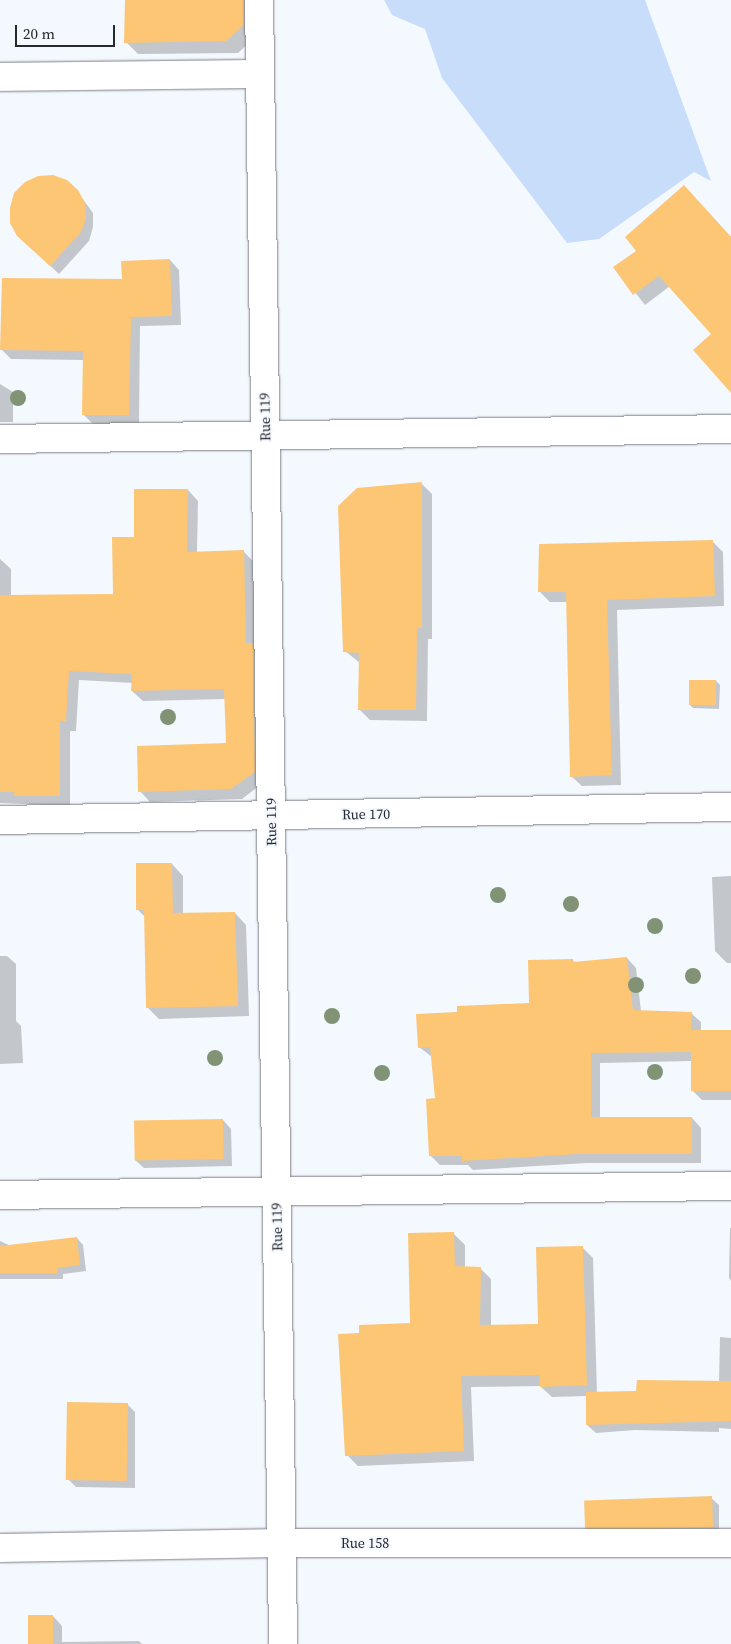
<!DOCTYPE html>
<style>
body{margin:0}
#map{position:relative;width:731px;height:1644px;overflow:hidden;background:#f4f9ff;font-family:"Source Serif 4",serif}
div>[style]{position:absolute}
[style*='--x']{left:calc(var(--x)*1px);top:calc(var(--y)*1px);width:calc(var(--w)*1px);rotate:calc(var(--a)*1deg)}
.water>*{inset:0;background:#c7ddfa}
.shadow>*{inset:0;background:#0003}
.building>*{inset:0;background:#fcc674;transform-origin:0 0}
.roads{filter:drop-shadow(0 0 1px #7a7f85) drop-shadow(0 0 1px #7a7f85)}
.minor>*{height:28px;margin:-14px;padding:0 14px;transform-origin:14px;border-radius:14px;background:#fff}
.trees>*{width:16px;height:16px;margin:-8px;border-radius:50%;background:#829375}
span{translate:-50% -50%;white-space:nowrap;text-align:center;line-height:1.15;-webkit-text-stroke:4px #f4f9ff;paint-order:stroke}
.street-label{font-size:14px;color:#27292c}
.scale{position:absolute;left:15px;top:25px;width:100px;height:22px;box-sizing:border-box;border:2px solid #27292c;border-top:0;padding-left:6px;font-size:15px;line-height:18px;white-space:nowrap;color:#27292c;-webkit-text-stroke:4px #f4f9ff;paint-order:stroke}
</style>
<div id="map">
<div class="water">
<i style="clip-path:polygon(384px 0,645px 0,711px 181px,694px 172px,599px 239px,567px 243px,442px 78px,425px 29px,392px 15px)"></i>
</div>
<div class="shadow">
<i style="clip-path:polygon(126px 0,257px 0,255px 37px,238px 53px,138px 54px,126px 42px)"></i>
<i style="clip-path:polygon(684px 186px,731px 237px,731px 390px,713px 334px,670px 286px,645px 305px,615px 267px,638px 251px)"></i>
<i style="clip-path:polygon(77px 191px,93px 213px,93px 227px,89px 241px,59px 274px,27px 244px)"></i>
<i style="clip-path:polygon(170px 260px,179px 270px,181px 325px,140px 326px,139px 424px,93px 424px,83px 414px,84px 360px,11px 359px,2px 350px)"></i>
<i style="clip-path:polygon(0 384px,13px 392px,13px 422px,0 422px)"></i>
<i style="clip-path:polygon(422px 484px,432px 494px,432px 639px,428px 639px,427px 721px,370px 720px,359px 709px,360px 663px,345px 651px)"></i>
<i style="clip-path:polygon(188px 490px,198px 501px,197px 553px,243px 551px,253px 561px,264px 782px,242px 799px,150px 802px,140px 791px,227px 744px,226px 699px,143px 701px,132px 691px,133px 683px,79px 680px,76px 731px,70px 731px,70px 806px,0 803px,0 559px,11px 569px,11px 596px,114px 595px,135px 539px)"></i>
<i style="clip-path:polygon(713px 542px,723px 552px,724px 606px,617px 610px,621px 785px,582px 786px,571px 776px,567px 602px,550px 602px,540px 592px)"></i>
<i style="clip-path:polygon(716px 681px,720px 685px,719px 709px,693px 708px,689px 704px)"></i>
<i style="clip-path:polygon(172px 864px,183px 876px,183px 914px,235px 913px,246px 925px,249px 1016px,159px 1019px,147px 1007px,146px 918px,137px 909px)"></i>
<i style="clip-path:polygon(731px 876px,731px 963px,727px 963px,715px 951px,712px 877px)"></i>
<i style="clip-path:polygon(0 956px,7px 956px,16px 964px,16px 1021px,21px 1026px,23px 1063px,0 1064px)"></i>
<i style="clip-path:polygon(627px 958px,636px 968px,641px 1011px,691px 1013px,701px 1022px,701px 1032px,731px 1031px,731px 1100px,702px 1100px,692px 1090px,692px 1061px,600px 1063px,600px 1118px,692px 1118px,701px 1128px,701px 1163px,587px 1163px,473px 1170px,468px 1165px,440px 1165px,430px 1155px,436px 1099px,432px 1057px,419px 1047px,459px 1013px,530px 1005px,572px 960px,576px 963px)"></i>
<i style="clip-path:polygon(223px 1120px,231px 1129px,232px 1166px,144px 1168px,135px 1160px)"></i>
<i style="clip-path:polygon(730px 1228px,731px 1228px,731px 1281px,729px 1278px)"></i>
<i style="clip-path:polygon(454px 1234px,465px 1245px,465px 1268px,480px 1268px,491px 1279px,491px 1326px,539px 1325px,582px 1247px,593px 1258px,597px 1393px,638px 1392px,719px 1382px,720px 1337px,731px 1338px,731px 1429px,719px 1428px,719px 1432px,635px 1430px,596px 1433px,587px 1425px,587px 1396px,552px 1397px,540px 1386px,471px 1387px,474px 1461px,358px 1466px,347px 1455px,360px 1334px,412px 1324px)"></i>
<i style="clip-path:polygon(77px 1238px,83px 1245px,86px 1271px,63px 1274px,63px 1279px,0 1279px,0 1241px,11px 1246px)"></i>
<i style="clip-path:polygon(127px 1404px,135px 1412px,135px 1488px,76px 1487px,68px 1479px)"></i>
<i style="clip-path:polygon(711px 1498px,719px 1505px,719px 1534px,593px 1534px,586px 1527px)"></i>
<i style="clip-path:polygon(53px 1616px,62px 1626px,62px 1642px,139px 1641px,142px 1644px,29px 1644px)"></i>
</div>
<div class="building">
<i style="clip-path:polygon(125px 0,243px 0,244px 25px,226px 41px,124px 43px)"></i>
<i style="clip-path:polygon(53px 175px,67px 180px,78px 190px,85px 203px,86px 218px,81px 232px,50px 266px,17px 236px,10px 223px,10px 208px,14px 193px,25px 182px,38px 176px)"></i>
<i style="clip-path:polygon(684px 185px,731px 237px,731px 393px,693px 350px,711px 334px,659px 276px,633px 295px,613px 267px,636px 251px,625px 237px)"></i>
<i style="clip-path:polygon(170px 259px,172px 316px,131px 317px,129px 415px,82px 415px,83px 351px,0 350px,2px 278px,122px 279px,121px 261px)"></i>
<i style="clip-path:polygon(422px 482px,422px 628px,417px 628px,416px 710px,358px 710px,359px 653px,343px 652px,338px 506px,357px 488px)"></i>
<i style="clip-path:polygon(134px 489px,188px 489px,187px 552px,244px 550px,246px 643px,253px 643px,255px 772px,231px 789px,138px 792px,137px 746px,226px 743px,224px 689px,131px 691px,132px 674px,69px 671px,66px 721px,60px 721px,60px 796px,14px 796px,14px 792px,0 792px,0 595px,113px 594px,112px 537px,134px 537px)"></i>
<i style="clip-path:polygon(713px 540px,715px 596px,607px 600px,612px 775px,570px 777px,566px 592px,538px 592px,539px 544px)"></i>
<i style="left:689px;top:680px;width:27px;height:25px"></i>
<i style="clip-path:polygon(136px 863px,172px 863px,173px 913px,235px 912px,238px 1006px,146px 1008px,144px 910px,136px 910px)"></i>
<i style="clip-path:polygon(627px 957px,633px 1010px,692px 1012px,691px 1030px,731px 1030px,731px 1091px,691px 1091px,691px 1052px,591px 1053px,591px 1117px,692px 1117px,692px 1154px,577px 1154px,462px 1161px,462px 1156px,429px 1156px,426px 1099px,435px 1098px,430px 1047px,418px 1048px,416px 1014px,457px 1012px,457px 1006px,529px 1003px,528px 960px,573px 959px,573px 962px)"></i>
<i style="left:223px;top:1119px;width:40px;height:89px;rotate:89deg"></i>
<i style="clip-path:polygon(454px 1232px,455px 1266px,481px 1267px,480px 1325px,538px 1324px,536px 1247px,583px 1246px,587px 1385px,540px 1387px,539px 1375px,461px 1376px,464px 1451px,345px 1456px,338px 1334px,359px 1333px,359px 1325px,410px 1323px,408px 1233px)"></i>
<i style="clip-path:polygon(77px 1237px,80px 1265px,57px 1268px,57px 1273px,0 1273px,0 1246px)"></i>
<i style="clip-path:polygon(637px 1380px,731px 1381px,731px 1421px,586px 1425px,586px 1392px,636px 1391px)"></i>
<i style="left:67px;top:1402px;width:61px;height:78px;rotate:1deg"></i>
<i style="left:712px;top:1496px;width:31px;height:128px;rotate:88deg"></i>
<i style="left:28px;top:1615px;width:25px;height:29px"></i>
</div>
<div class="roads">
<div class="minor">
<i style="--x:259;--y:0;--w:1644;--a:89.16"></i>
<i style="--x:0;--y:77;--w:260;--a:-0.7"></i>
<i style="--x:0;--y:439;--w:731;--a:-0.78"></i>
<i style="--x:0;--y:820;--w:731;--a:-1.02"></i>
<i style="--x:0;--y:1195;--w:731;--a:-0.71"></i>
<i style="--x:0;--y:1548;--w:282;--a:-1"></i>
<i style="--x:282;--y:1543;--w:449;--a:0"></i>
</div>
</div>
<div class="trees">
<i style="left:18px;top:398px"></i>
<i style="left:168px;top:717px"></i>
<i style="left:498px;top:895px"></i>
<i style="left:571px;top:904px"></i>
<i style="left:655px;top:926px"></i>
<i style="left:693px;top:976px"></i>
<i style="left:636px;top:985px"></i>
<i style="left:332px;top:1016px"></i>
<i style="left:215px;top:1058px"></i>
<i style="left:655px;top:1072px"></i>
<i style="left:382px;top:1073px"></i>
</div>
<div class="street-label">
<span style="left:265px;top:417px;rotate:-91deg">Rue 119</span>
<span style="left:366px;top:814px;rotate:-1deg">Rue 170</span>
<span style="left:271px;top:822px;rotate:-91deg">Rue 119</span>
<span style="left:277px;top:1227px;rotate:-91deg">Rue 119</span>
<span style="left:365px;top:1543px">Rue 158</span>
</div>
<div class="scale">20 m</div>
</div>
